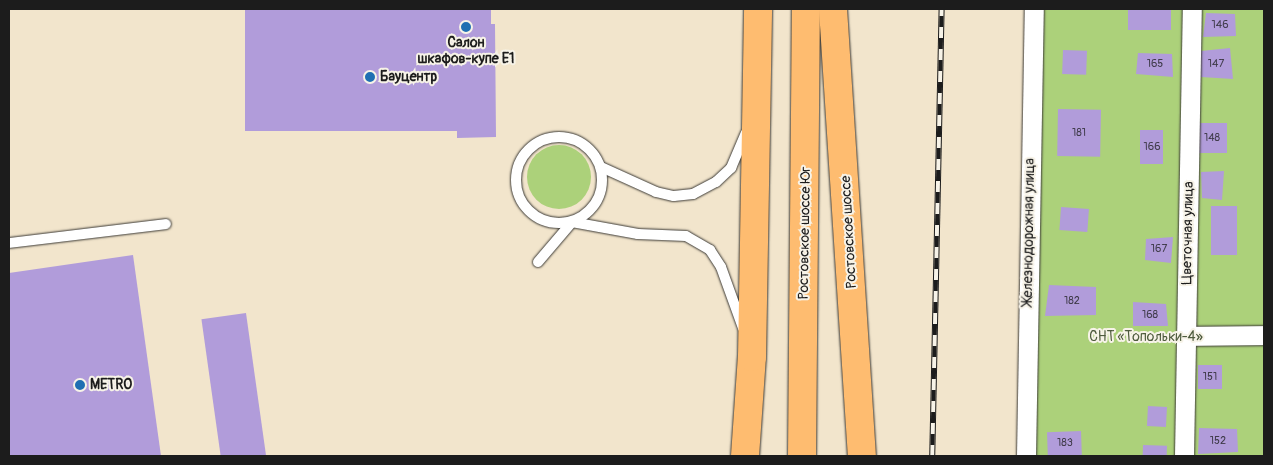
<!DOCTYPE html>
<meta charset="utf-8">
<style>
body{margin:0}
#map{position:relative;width:1273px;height:465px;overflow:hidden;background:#f2e5cc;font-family:Pangolin,sans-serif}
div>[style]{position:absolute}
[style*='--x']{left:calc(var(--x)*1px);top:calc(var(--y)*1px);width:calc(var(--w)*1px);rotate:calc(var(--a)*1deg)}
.green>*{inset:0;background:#acd17a;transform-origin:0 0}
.round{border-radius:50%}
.building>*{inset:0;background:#b19cda;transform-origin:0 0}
.roads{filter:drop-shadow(0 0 1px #3c3a36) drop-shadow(0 0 1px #3c3a36)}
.service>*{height:10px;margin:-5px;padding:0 5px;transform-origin:5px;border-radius:5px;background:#fff}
.service>.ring{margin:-5px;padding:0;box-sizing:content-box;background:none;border:10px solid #fff;border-radius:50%}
.minor>*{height:19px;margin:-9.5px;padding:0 9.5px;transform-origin:9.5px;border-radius:9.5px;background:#fff}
.primary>*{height:28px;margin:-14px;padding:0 14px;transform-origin:14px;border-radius:14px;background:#febc70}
.rail>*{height:5.5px;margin-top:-2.75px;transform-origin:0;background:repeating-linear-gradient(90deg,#f7f3e8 0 11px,#1c1c1c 0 22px);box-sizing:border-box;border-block:1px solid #1c1c1c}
.dots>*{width:14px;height:14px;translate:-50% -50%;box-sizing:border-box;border:2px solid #f7f3e8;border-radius:50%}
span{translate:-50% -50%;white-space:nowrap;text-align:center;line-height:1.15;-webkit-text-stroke:4px #f7f3e8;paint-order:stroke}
.number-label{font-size:11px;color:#413c4c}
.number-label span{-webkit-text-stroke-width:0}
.poi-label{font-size:14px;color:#1c1c1c;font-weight:700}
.left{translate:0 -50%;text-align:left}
.street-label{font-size:14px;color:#1c1c1c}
.park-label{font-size:14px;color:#4e5b3d}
.frame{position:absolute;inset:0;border:10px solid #1c1c1c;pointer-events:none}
</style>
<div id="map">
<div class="green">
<i style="left:1027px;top:9px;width:237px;height:447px"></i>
<i class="round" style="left:527px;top:145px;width:64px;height:64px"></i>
</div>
<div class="building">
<i style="clip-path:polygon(245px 9px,491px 9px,491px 24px,495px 24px,496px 137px,457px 138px,457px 131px,245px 131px)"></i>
<i style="left:1128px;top:9px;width:43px;height:21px"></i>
<i style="clip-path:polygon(1206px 13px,1235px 14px,1236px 36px,1203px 37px)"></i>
<i style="clip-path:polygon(1230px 48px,1233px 79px,1201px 77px,1201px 51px)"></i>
<i style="left:1063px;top:50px;width:24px;height:24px;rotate:2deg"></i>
<i style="clip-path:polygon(1138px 53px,1172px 54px,1173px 77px,1136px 74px)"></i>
<i style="left:1058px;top:109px;width:43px;height:47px;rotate:1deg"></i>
<i style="left:1198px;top:123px;width:29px;height:30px"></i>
<i style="left:1163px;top:130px;width:34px;height:23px;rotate:90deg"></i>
<i style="clip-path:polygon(1224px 171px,1222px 200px,1202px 198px,1201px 172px)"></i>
<i style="left:1211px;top:206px;width:26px;height:49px"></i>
<i style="left:1061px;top:207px;width:28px;height:23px;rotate:4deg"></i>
<i style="clip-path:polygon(1173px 237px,1171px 263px,1145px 260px,1146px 239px)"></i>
<i style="clip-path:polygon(133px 255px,161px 456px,9px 456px,9px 273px)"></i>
<i style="clip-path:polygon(1049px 285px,1096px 287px,1096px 315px,1045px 316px)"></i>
<i style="clip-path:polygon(1133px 302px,1166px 304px,1168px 326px,1133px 326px)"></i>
<i style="left:246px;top:313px;width:144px;height:45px;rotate:82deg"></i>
<i style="left:1198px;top:365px;width:24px;height:24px"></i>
<i style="left:1148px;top:406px;width:19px;height:20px;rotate:3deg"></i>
<i style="clip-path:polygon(1199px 428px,1237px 429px,1238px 452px,1198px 454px)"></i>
<i style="left:1081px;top:431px;width:24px;height:34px;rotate:88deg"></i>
<i style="left:1143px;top:445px;width:24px;height:11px;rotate:2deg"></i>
</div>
<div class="roads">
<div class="service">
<i class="ring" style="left:516px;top:137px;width:76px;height:76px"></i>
<i style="--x:601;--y:167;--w:60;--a:24.4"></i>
<i style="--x:656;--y:192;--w:18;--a:13"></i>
<i style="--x:674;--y:196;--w:19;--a:-6"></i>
<i style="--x:693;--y:194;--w:26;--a:-28"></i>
<i style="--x:716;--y:182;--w:21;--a:-43"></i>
<i style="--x:731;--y:168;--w:38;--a:-67"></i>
<i style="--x:9;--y:243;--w:158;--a:-6.9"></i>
<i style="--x:538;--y:262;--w:52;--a:-49.6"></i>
<i style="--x:572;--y:222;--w:67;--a:10.3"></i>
<i style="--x:638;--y:234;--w:48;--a:2.4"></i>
<i style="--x:686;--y:236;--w:28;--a:30"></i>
<i style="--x:710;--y:250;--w:20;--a:57"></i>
<i style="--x:721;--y:267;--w:65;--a:70.2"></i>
</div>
<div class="minor">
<i style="--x:1186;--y:336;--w:78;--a:-0.7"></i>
<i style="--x:1026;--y:456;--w:447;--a:-89"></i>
<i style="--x:1184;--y:456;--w:447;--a:-89"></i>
</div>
<div class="primary">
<i style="--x:833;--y:9;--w:448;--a:86.3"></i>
<i style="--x:745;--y:456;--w:99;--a:-86"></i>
<i style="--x:752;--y:357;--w:348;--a:-89"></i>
<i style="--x:802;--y:456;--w:447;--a:-89.5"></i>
</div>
</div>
<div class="rail">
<i style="--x:932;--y:456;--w:447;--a:-88.8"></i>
</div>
<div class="dots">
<i style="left:466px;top:27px;background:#1f6fb2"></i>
<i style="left:370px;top:77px;background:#1f6fb2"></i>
<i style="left:80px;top:385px;background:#1f6fb2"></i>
</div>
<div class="number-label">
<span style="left:1220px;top:25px">146</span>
<span style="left:1155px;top:64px">165</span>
<span style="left:1216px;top:64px">147</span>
<span style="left:1079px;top:133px">181</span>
<span style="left:1212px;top:138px">148</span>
<span style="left:1152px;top:147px">166</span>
<span style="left:1159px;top:249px">167</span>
<span style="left:1072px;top:301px">182</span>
<span style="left:1150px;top:315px">168</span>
<span style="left:1210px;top:377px">151</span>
<span style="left:1218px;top:441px">152</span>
<span style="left:1065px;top:443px">183</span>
</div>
<div class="poi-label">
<span style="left:466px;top:51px">Салон<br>шкафов-купе Е1</span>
<span class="left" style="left:380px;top:77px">Бауцентр</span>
<span class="left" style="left:90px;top:385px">METRO</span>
</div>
<div class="street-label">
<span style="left:849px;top:232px;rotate:-93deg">Ростовское шоссе</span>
<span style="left:1029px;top:232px;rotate:-89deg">Железнодорожная улица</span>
<span style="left:805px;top:233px;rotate:-89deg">Ростовское шоссе Юг</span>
<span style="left:1188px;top:233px;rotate:-89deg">Цветочная улица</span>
</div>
<div class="park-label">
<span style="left:1146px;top:337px">СНТ «Топольки-4»</span>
</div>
<div class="frame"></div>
</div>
